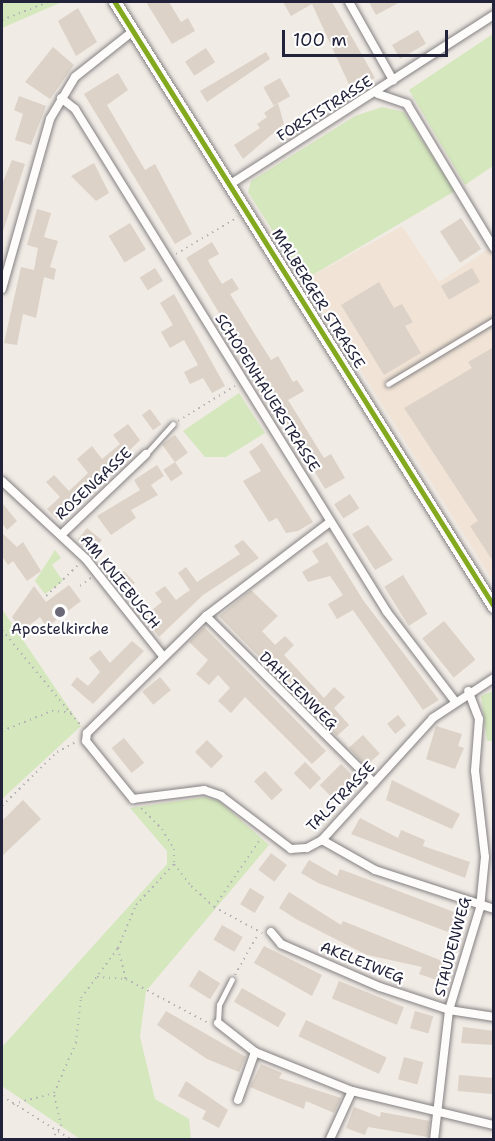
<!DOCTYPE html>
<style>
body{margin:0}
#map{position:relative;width:495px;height:1141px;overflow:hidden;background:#f1ebe5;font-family:"Shantell Sans",sans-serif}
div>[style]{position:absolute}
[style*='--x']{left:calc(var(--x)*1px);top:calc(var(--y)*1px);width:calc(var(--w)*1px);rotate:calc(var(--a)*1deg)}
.built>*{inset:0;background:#f1e4d6}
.green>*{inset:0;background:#d5e7bd}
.building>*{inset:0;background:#dcd2c7;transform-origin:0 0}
.path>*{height:2px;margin-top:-1px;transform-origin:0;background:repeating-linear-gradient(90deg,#b5b4b6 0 1.5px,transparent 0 6px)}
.roads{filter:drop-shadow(0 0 2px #848183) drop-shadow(0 0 2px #848183)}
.lane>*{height:4.5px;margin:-2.25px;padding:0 2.25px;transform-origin:2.25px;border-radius:2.25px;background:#fdfcfb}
.street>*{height:8px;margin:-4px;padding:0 4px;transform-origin:4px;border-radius:4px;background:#fdfcfb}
.secondary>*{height:12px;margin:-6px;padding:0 6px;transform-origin:6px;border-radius:6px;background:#fdfcfb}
.bus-1>*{height:4.5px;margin:-2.25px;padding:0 2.25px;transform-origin:2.25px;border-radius:2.25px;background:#83a91e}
.dots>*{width:16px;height:16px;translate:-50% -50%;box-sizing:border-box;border:3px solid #fff;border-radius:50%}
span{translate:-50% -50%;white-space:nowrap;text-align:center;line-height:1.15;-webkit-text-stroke:4.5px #fff;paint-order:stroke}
.street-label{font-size:15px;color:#22223b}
.poi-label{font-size:15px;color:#22223b}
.frame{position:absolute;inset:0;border:3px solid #22223b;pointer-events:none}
.scale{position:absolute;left:282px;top:30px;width:166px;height:27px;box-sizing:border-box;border:3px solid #22223b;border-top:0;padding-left:8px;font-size:18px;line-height:21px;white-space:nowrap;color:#22223b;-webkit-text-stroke:4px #fff;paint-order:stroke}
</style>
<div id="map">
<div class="built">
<i style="clip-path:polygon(402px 226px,439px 282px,493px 246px,493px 581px,304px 280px)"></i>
</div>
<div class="green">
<i style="clip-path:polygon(2px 2px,62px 2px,2px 28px)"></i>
<i style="clip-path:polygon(493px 34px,493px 166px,465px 185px,409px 90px)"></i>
<i style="clip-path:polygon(382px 107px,404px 112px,455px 191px,304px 280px,248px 192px,251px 181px,355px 116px)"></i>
<i style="clip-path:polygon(239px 393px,265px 433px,226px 457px,205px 457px,183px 431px)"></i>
<i style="clip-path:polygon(55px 550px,61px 558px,52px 565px,63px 581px,45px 594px,35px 581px)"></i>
<i style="clip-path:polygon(2px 609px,81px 726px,2px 799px)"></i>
<i style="clip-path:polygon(493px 691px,493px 741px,487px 741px,481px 696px)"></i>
<i style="clip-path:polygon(205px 797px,219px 801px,269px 845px,146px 991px,140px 1037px,155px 1099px,189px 1119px,191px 1139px,80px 1139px,2px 1086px,2px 1047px,167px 864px,167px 851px,130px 808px)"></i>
</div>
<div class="building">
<i style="clip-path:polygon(146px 2px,169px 2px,181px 22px,188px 18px,195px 31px,172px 44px)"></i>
<i style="clip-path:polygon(283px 2px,332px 2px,375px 78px,352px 91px,312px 4px,291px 16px)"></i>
<i style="clip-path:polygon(369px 2px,400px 2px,376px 15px)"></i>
<i style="clip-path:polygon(78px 8px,97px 42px,76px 56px,58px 21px)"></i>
<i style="left:418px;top:30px;width:16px;height:30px;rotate:60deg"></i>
<i style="clip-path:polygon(53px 47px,74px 65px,50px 99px,25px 82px)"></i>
<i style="left:206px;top:48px;width:17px;height:25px;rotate:57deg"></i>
<i style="clip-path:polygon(266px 52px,270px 59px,207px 102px,200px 91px)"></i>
<i style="clip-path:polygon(118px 73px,128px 90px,107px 105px,145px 170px,155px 164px,192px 234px,175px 244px,84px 94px)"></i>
<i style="left:280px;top:78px;width:21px;height:19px;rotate:61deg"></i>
<i style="clip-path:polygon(19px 96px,46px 106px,31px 145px,15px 140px,23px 114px,14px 110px)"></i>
<i style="clip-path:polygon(278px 103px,284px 124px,243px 159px,234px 145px,260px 128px,257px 124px,267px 117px,264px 113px)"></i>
<i style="clip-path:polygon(12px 160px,25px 164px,3px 231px,2px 184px)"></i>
<i style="clip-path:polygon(94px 163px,109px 193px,96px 201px,71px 176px)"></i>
<i style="clip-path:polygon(37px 209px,51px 213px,44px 237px,58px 241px,50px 267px,56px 269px,54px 280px,44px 277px,36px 318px,23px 314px,17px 345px,4px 343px,21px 267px,34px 270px,38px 248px,27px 245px)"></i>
<i style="left:461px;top:218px;width:37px;height:25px;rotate:57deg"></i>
<i style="left:130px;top:223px;width:31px;height:25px;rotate:59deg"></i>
<i style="clip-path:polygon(212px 242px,219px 254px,208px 260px,211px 266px,222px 284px,232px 278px,239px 289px,230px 294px,254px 333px,271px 360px,278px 356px,293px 382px,297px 380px,304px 391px,288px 400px,324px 458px,331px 454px,345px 478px,325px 489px,186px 258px)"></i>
<i style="left:155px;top:268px;width:15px;height:18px;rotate:58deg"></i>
<i style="left:472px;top:268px;width:16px;height:36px;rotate:60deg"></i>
<i style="clip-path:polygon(379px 282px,394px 308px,402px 304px,413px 322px,405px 326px,421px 353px,384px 375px,341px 305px)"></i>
<i style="clip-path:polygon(174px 294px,225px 386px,212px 393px,203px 378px,190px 384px,184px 372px,198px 365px,184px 340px,170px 348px,161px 332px,173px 325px,160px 303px)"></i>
<i style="clip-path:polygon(494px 347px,494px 563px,470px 526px,478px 521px,404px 408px,472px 368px,468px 362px)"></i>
<i style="left:150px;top:409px;width:19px;height:10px;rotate:54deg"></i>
<i style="clip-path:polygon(128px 424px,140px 440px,59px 521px,47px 509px,60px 497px,46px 482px,54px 475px,69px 491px,88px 473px,77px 459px,92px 446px,102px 459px,120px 444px,113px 435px)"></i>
<i style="left:175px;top:435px;width:22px;height:16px;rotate:54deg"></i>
<i style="clip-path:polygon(262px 443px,313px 522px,298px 531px,286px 533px,277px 518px,269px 522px,243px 481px,261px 471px,249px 452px)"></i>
<i style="left:175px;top:462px;width:14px;height:14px;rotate:56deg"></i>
<i style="clip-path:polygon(157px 465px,164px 476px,151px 485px,158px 495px,131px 510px,136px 518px,111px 535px,97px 516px,140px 490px,134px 480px)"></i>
<i style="left:350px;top:494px;width:17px;height:19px;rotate:57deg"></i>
<i style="clip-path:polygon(2px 503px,17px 521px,7px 530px,2px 523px)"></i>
<i style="clip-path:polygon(368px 525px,393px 560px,375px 570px,352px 534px)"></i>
<i style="left:87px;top:528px;width:19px;height:15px;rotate:39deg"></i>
<i style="clip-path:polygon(2px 533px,17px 547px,23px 542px,41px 571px,27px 581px,13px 561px,8px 565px,2px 556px)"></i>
<i style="clip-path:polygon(243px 540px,259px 558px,203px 595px,159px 637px,144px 616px,162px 602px,155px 593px,165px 586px,176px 600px,190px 590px,178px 573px,186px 567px,197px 582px,240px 554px,234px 546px)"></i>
<i style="clip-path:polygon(327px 542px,363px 600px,439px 700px,423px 710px,353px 610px,337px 619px,328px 604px,343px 595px,330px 576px,308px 582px,302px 572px,319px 562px,312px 551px)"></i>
<i style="left:124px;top:571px;width:16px;height:11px;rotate:47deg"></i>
<i style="left:403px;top:575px;width:46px;height:22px;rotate:58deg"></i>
<i style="clip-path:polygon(69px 585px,81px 601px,47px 627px,40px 617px,22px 631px,12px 617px,34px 586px,46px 602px)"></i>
<i style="clip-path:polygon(251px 590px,278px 616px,262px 631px,275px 645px,285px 636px,294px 645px,284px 655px,324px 698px,334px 687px,345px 697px,334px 708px,349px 725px,337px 736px,219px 616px)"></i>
<i style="left:444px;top:621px;width:50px;height:28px;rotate:51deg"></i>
<i style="clip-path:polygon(204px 627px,326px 751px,312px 764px,245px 697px,231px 713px,218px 701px,230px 688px,218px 675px,209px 685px,196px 674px,208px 660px,189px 642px)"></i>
<i style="clip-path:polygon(132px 641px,144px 651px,93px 704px,71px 685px,77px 677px,88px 686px,100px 672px,89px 658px,100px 650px,110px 663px)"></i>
<i style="left:160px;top:677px;width:17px;height:23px;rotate:50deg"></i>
<i style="left:398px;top:715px;width:13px;height:14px;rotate:51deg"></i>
<i style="clip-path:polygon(436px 726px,462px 734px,458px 746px,464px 748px,455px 769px,426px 759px)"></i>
<i style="left:363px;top:735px;width:25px;height:19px;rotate:48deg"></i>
<i style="left:124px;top:738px;width:32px;height:16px;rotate:51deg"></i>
<i style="left:207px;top:740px;width:23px;height:17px;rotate:45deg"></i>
<i style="left:305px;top:762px;width:23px;height:16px;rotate:45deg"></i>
<i style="left:341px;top:764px;width:17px;height:30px;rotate:45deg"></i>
<i style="left:265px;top:771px;width:26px;height:15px;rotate:47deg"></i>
<i style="clip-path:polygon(392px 780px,460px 814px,452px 829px,386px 800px)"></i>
<i style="clip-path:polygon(23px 800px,41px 819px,2px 856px,2px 821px)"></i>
<i style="clip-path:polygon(360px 818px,398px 838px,401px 830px,425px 840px,423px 846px,470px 862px,465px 878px,351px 834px)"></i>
<i style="left:271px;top:853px;width:20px;height:21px;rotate:37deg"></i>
<i style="clip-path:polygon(309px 860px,337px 876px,340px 869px,462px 915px,456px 935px,318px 883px,301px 873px)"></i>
<i style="left:250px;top:888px;width:17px;height:19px;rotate:31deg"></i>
<i style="clip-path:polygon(289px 892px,341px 925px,343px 921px,447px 963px,440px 981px,419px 974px,422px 967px,367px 955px,296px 919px,279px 908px)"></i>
<i style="left:222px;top:925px;width:24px;height:17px;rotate:30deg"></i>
<i style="clip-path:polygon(264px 946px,322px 975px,312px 996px,254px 963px)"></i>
<i style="left:199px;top:970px;width:25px;height:19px;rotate:32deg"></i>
<i style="left:339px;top:981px;width:70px;height:19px;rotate:22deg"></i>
<i style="left:242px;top:988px;width:51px;height:16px;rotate:30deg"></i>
<i style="clip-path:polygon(166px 1011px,246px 1057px,239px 1072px,207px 1059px,157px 1025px)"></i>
<i style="left:415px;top:1011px;width:19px;height:18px;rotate:16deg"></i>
<i style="left:306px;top:1020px;width:89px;height:18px;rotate:25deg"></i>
<i style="clip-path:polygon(463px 1027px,494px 1031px,494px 1045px,461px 1043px)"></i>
<i style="left:404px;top:1057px;width:20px;height:23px;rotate:15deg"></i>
<i style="clip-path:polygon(261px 1064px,282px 1073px,279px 1078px,341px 1098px,334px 1113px,306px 1101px,304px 1109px,250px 1087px)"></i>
<i style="left:459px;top:1075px;width:35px;height:16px;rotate:5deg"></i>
<i style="clip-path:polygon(186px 1081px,228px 1110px,219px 1128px,202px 1119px,206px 1111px,178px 1096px)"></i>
<i style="clip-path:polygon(354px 1107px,380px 1117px,381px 1112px,430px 1121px,428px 1137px,368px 1127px,365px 1135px,346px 1128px)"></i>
</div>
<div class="path">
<i style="--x:2;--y:20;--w:49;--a:-21.4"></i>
<i style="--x:176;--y:254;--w:72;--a:-30.8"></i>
<i style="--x:178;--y:421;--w:67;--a:-31.6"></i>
<i style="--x:80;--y:586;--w:14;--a:-36"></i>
<i style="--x:46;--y:596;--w:46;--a:-44.1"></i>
<i style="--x:2;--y:630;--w:126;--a:50.5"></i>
<i style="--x:2;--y:731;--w:54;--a:-21.8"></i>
<i style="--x:52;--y:711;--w:21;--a:5"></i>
<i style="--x:2;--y:806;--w:77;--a:-44.5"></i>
<i style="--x:57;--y:752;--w:21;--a:-28"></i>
<i style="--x:141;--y:808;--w:30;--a:45"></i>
<i style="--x:162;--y:829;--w:23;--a:59"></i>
<i style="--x:174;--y:849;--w:15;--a:90"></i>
<i style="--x:174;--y:864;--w:28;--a:52"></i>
<i style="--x:191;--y:886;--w:31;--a:42"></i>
<i style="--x:214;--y:907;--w:55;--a:28.4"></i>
<i style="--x:214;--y:907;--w:83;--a:-55.7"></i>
<i style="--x:118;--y:948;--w:32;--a:76"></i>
<i style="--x:126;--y:979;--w:93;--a:28.2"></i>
<i style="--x:235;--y:975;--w:47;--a:-60.7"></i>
<i style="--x:97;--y:977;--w:29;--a:4"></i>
<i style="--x:2;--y:1096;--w:83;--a:32.2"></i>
<i style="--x:13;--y:1104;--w:42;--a:-15"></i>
<i style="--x:51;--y:1140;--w:17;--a:-54"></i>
<i style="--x:61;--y:1126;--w:34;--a:-102"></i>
<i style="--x:54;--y:1093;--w:55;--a:-66.3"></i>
<i style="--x:76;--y:1043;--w:45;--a:-83.7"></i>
<i style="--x:81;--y:998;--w:62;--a:-53.5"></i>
<i style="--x:118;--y:948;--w:47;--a:-67.3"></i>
<i style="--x:136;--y:905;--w:56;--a:-47.2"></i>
</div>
<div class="roads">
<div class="lane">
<i style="--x:388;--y:384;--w:124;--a:-31.1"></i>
<i style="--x:146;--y:454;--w:40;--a:-48"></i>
<i style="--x:218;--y:1023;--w:18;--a:-87"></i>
<i style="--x:219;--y:1005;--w:28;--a:-63"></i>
</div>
<div class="street">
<i style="--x:349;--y:2;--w:90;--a:60.6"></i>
<i style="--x:378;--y:94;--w:31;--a:19"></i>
<i style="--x:407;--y:104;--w:168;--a:58.9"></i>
<i style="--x:61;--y:98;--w:18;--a:38"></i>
<i style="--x:75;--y:109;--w:592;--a:58.19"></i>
<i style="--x:387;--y:612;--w:111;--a:52.7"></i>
<i style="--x:229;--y:185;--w:315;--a:-32.7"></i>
<i style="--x:2;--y:289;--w:177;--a:-74.2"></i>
<i style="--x:50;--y:119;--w:49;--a:-59.2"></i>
<i style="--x:75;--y:77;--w:74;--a:-38.4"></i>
<i style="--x:2;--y:481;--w:115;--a:42.9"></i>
<i style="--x:86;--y:559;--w:122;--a:51.6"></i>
<i style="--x:330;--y:522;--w:156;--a:142.8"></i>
<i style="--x:206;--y:616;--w:167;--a:135.5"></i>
<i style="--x:87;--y:733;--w:8;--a:97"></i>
<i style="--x:86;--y:741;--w:75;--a:51"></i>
<i style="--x:133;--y:799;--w:72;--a:-7.2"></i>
<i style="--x:204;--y:790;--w:18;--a:19"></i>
<i style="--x:221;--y:796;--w:88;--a:37.1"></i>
<i style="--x:291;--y:849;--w:16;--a:-4"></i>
<i style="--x:307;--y:848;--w:17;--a:-28"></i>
<i style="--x:322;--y:840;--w:165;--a:-47.7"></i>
<i style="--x:433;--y:718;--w:73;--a:-33.3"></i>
<i style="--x:62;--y:534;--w:116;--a:-43.6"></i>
<i style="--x:206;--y:616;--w:237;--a:44.8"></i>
<i style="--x:322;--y:840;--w:61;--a:29.5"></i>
<i style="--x:375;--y:870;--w:125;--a:18.1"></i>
<i style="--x:271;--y:932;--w:16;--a:50"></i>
<i style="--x:281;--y:944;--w:108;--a:23.5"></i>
<i style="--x:380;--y:987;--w:73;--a:18.4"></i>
<i style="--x:449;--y:1010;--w:46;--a:8.8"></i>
<i style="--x:218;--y:1023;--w:47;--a:38.1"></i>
<i style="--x:255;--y:1052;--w:105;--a:21.9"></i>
<i style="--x:352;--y:1091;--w:146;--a:13.5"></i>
<i style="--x:238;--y:1100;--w:51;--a:-70.5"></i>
<i style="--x:330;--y:1139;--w:53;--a:-65.4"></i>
<i style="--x:434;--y:1140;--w:131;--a:-83.4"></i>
<i style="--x:449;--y:1010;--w:107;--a:-73.1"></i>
<i style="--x:480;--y:908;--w:51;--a:-84.4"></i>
<i style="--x:485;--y:857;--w:87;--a:-96.6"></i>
<i style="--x:475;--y:771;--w:52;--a:-85.6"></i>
<i style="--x:479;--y:719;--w:30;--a:-111"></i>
</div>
<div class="secondary">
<i style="--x:115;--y:2;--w:714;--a:57.94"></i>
</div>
</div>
<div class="bus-1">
<i style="--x:115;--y:2;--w:713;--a:57.89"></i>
</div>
<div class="dots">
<i style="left:60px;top:612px;background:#6a6876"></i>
</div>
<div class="street-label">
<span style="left:325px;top:109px;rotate:-32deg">FORSTSTRASSE</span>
<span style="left:318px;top:299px;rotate:58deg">MALBERGER STRASSE</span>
<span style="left:267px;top:393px;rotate:58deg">SCHOPENHAUERSTRASSE</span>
<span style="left:94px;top:484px;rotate:-43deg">ROSENGASSE</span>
<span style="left:120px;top:582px;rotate:51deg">AM KNIEBUSCH</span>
<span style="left:298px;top:691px;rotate:45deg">DAHLIENWEG</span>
<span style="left:341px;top:797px;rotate:-46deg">TALSTRASSE</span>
<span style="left:453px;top:947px;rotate:-75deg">STAUDENWEG</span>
<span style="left:362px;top:963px;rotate:22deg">AKELEIWEG</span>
</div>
<div class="poi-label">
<span style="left:60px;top:630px">Apostelkirche</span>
</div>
<div class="frame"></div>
<div class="scale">100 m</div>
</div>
